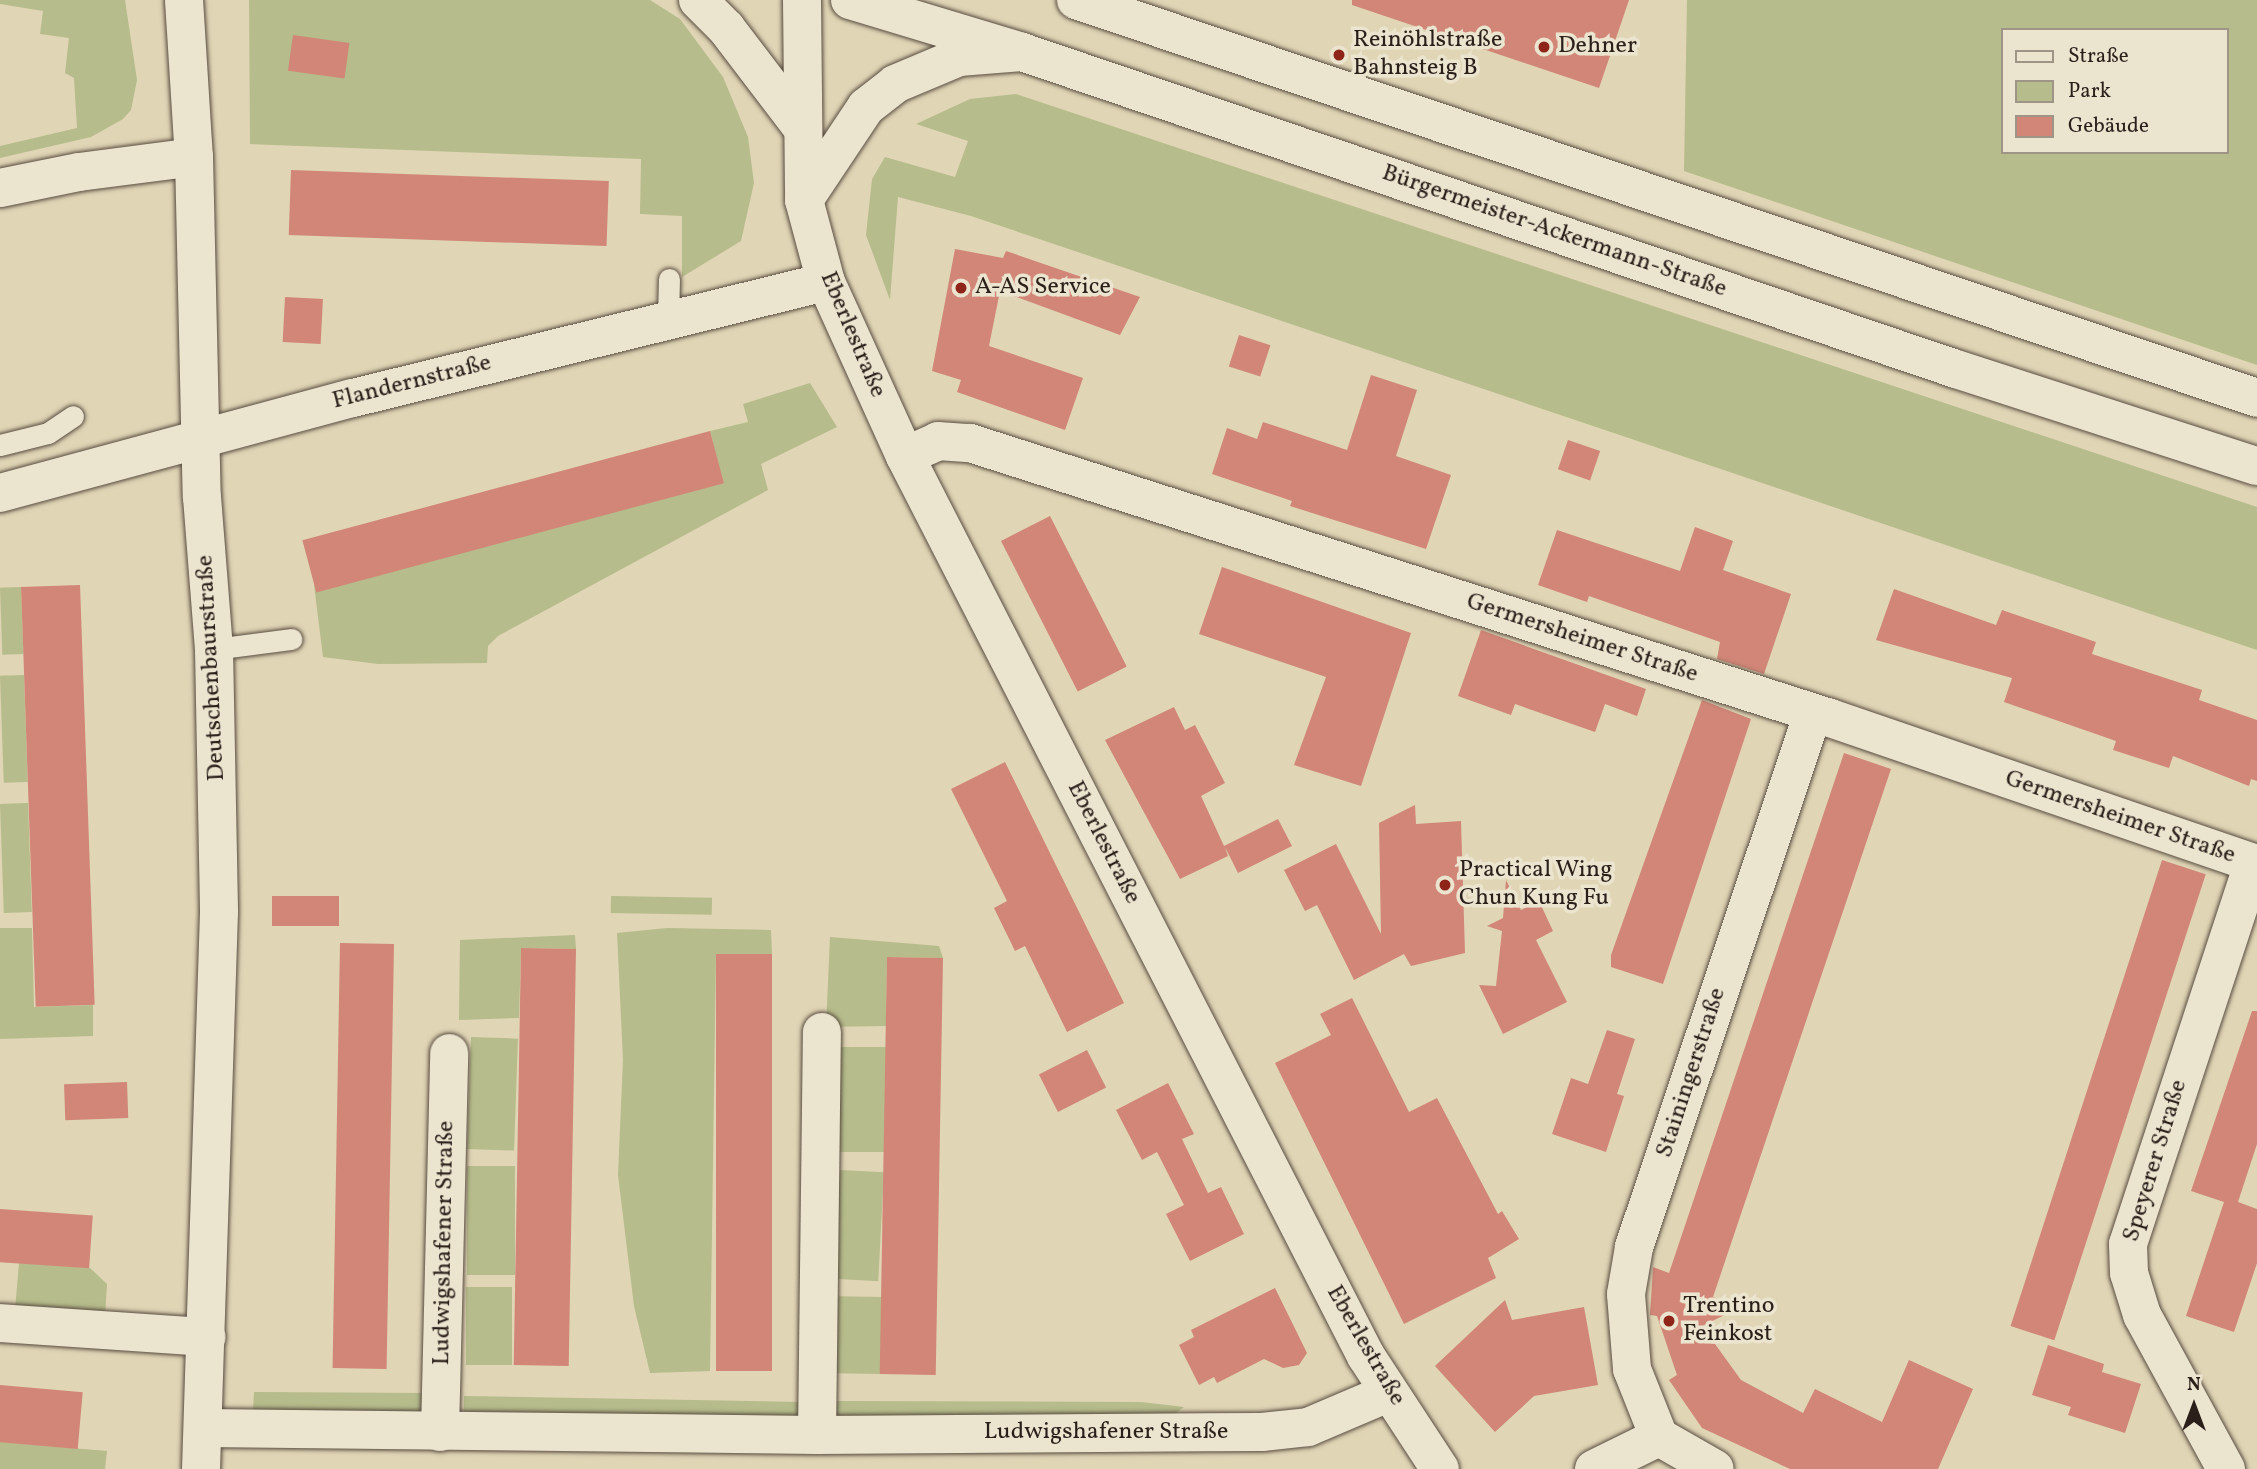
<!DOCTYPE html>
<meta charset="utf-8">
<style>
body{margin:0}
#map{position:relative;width:2257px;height:1469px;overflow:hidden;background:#e0d5b5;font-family:Vollkorn,serif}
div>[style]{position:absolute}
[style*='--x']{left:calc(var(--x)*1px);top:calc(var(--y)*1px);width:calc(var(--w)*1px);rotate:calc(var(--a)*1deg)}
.green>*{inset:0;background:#b6bc8b;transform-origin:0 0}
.building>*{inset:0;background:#d18677;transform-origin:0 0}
.roads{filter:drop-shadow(0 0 2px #584c41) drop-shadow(0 0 2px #584c41)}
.service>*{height:21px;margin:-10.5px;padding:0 10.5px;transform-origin:10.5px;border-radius:10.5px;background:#ebe4cf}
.minor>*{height:38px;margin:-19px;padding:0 19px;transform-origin:19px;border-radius:19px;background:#ebe4cf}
.tertiary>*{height:38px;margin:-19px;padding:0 19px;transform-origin:19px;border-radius:19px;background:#ebe4cf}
.secondary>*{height:38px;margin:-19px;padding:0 19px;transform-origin:19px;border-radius:19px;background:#ebe4cf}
.dots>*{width:19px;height:19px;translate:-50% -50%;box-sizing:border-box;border:4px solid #ebe4cf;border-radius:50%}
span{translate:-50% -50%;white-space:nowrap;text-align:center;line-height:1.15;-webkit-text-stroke:7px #ebe4cf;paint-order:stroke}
.poi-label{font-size:24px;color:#2b1f1a}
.left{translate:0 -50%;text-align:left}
.street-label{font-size:24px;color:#2b1f1a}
.legend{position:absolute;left:2001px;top:28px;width:228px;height:126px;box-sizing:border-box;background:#ebe4cf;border:2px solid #9e9587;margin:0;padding:9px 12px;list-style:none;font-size:21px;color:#2b1f1a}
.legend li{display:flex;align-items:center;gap:14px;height:35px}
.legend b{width:35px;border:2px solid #9e9587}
.north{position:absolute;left:2159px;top:1371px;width:70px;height:70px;-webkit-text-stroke:5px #ebe4cf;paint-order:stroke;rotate:0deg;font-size:19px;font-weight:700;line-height:28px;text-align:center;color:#2b1f1a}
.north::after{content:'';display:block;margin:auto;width:24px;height:32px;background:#2b1f1a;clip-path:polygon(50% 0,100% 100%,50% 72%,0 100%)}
</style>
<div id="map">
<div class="green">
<i style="clip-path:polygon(0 0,125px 0,137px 80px,131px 110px,123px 119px,91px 137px,0 158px,0 146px,77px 128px,74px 78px,65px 73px,69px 38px,40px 34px,43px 11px,0 4px)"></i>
<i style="clip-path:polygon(249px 0,650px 0,680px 19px,723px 77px,748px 137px,754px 183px,741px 241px,682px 277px,682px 216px,640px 214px,641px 159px,250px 144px)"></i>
<i style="clip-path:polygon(evenodd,1687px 0,2257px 0,2257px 365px,1684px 171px,1687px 0,2003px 30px,2227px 30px,2227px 152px,2003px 152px,2003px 30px)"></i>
<i style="clip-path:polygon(1016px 94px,2257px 507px,2257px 650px,971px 216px,898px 197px,890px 300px,866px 235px,872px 179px,885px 157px,955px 177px,968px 141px,916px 124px,970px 99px)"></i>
<i style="clip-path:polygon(810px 383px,837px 427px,761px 464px,768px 490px,498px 636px,488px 646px,487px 663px,378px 664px,323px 657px,314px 585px,723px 483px,710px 431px,748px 422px,743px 404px)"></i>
<i style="left:21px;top:587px;width:67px;height:21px;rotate:88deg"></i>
<i style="left:24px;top:675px;width:107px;height:24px;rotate:88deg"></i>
<i style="left:28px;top:803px;width:109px;height:28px;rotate:88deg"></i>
<i style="left:611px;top:896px;width:101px;height:17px;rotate:1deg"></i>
<i style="clip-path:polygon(0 928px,32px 928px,34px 1007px,93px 1005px,93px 1036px,0 1039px)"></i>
<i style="clip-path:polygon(667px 928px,771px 930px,772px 954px,716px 954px,710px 1371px,650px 1373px,634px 1306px,618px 1175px,623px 1060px,617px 933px)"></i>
<i style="clip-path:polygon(575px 935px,576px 949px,521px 948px,519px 1018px,459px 1020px,460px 940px)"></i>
<i style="clip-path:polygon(830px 937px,939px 946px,943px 958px,887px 957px,886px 1026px,826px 1027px)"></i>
<i style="left:471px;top:1037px;width:47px;height:112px;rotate:2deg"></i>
<i style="left:840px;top:1047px;width:46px;height:105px"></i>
<i style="left:467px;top:1166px;width:48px;height:109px"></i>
<i style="left:840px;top:1170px;width:44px;height:109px;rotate:3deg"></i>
<i style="clip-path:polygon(19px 1263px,90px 1268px,107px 1284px,105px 1317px,15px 1310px)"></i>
<i style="left:466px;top:1287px;width:46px;height:78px"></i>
<i style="left:882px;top:1297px;width:77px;height:44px;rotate:91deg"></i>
<i style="clip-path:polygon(254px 1392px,427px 1393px,427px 1412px,260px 1414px,253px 1409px)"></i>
<i style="left:464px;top:1396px;width:338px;height:22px;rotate:1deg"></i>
<i style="clip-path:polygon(836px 1401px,1141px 1402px,1184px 1407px,1175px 1414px,835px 1418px)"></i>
<i style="clip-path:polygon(0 1442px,107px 1451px,105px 1469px,0 1469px)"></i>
</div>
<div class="building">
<i style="clip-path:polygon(1352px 0,1629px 0,1599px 88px,1352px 5px)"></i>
<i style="left:293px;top:35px;width:57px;height:36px;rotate:8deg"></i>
<i style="left:291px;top:170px;width:318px;height:65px;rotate:2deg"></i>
<i style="clip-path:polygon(955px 249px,1003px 258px,1006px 251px,1140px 297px,1120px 335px,1000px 291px,989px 346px,1083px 378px,1065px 430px,957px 392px,961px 380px,932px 371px)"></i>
<i style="left:285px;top:297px;width:38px;height:45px;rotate:3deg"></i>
<i style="left:1239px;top:335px;width:33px;height:33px;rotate:18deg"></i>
<i style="clip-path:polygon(1371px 375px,1417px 390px,1396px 456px,1451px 475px,1426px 549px,1290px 506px,1292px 501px,1212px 474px,1227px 428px,1257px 439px,1263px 422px,1347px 450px)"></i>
<i style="left:710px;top:431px;width:54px;height:422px;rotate:75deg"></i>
<i style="left:1568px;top:440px;width:34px;height:31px;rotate:19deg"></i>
<i style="left:1050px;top:516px;width:169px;height:55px;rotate:63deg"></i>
<i style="clip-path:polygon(1695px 527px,1733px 541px,1723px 570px,1791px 594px,1764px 674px,1717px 659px,1720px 642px,1589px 596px,1587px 602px,1538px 585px,1557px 530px,1680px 571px)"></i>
<i style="clip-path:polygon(1222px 567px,1411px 633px,1361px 786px,1294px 765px,1326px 677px,1199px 634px)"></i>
<i style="left:80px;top:585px;width:420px;height:59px;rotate:88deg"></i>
<i style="clip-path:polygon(1894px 589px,1996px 625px,2002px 610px,2096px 642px,2092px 654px,2202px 690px,2199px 700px,2257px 720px,2257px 781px,2251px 779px,2249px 786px,2173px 756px,2169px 768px,2113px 750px,2116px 741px,2004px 702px,2012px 678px,1876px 640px)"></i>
<i style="clip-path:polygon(1481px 630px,1646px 689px,1637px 716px,1605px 704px,1595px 732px,1515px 704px,1511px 715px,1458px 696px)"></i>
<i style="clip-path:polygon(1702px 700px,1751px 719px,1663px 984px,1611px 967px,1611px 955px)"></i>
<i style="clip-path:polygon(1174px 707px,1185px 730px,1195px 725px,1225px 783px,1201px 796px,1224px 846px,1278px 819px,1292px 846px,1238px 873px,1225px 847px,1228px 856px,1180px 879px,1105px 740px)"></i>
<i style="clip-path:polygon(1844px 753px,1891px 769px,1713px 1297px,1741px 1307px,1702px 1326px,1741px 1380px,1803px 1413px,1815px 1389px,1882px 1422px,1909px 1360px,1973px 1389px,1938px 1469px,1790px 1469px,1702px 1428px,1669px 1380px,1677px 1375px,1657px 1316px,1650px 1315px,1653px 1267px,1669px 1273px)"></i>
<i style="clip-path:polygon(1005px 762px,1124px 1003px,1067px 1032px,1025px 946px,1015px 951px,994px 908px,1007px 901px,951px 789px)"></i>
<i style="clip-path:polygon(1415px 805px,1416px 824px,1461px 821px,1465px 953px,1411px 966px,1404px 954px,1354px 980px,1317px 905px,1305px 911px,1284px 870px,1336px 844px,1381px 934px,1379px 823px)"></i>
<i style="left:2162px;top:860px;width:46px;height:490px;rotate:18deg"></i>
<i style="clip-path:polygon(1506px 880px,1521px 910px,1539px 901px,1553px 931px,1536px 940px,1567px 1002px,1503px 1034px,1479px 985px,1496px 986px,1502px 931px,1487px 926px,1503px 918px)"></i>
<i style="left:272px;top:896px;width:67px;height:30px"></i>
<i style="left:340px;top:943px;width:54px;height:425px;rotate:1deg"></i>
<i style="left:521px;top:948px;width:55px;height:417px;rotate:1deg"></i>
<i style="left:716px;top:954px;width:56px;height:417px"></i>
<i style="left:887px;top:957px;width:56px;height:417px;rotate:1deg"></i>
<i style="clip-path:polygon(1352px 998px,1409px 1112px,1437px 1098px,1498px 1214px,1502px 1211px,1519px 1239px,1488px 1258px,1496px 1278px,1404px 1324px,1275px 1063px,1331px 1035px,1320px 1014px)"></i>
<i style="clip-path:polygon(2252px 1011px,2257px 1011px,2257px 1144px,2238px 1202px,2257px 1209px,2257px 1263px,2234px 1332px,2186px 1316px,2224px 1202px,2191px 1191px)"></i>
<i style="clip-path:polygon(1607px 1030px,1635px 1039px,1617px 1094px,1624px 1096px,1606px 1152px,1552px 1134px,1571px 1078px,1588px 1084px)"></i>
<i style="left:1087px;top:1050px;width:42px;height:54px;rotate:63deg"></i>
<i style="left:127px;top:1082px;width:36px;height:63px;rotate:88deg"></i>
<i style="clip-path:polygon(1168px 1083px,1194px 1134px,1182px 1139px,1208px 1193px,1221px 1187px,1244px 1234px,1190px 1261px,1166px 1214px,1184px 1205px,1157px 1152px,1142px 1160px,1116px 1110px)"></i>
<i style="left:0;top:1209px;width:93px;height:53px;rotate:4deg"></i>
<i style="clip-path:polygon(1275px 1288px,1307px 1353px,1299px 1365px,1283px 1368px,1264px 1359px,1217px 1383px,1214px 1377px,1199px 1385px,1179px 1345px,1194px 1337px,1191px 1330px)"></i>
<i style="clip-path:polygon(1505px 1300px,1512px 1320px,1584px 1307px,1598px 1385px,1534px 1396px,1495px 1432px,1435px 1366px)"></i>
<i style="clip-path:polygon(2048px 1345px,2104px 1364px,2102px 1372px,2141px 1384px,2125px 1433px,2068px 1415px,2071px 1407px,2032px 1395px)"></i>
<i style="left:0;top:1385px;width:83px;height:57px;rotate:5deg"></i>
</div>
<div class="roads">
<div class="service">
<i style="--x:668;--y:319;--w:40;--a:-88.6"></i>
<i style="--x:0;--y:445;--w:49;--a:-14"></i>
<i style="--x:48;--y:433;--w:30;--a:-34"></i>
<i style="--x:214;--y:649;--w:78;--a:-7.4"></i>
</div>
<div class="minor">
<i style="--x:698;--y:0;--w:40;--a:45"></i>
<i style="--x:726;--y:28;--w:122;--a:52.7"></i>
<i style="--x:802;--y:0;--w:200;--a:89.4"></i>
<i style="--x:804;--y:200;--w:85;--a:75"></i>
<i style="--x:826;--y:282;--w:191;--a:65.6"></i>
<i style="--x:905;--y:456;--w:1011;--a:62.88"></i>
<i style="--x:1366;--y:1356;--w:135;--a:56.8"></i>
<i style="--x:0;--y:188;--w:81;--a:-11.4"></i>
<i style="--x:79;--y:172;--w:116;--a:-7.4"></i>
<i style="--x:804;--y:200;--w:112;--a:-56.3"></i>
<i style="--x:866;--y:107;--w:37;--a:-38"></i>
<i style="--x:895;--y:84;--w:69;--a:-22.9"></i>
<i style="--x:959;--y:57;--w:63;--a:-4.5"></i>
<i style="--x:905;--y:456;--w:36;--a:-24"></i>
<i style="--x:938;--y:441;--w:32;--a:4"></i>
<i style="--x:970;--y:443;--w:903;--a:17.73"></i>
<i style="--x:1830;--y:718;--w:451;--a:18.9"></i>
<i style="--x:0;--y:493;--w:366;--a:-15.1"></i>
<i style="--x:353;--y:398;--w:487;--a:-13.8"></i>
<i style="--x:0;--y:1323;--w:207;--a:3.9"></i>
<i style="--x:204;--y:1428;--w:613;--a:0.65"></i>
<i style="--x:817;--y:1435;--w:445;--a:-0.4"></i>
<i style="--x:1262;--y:1432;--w:46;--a:-6.2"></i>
<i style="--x:1308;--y:1427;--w:87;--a:-23"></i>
<i style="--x:440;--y:1432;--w:379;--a:-88.6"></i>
<i style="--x:817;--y:1435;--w:403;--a:-89.3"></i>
<i style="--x:1659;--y:1437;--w:73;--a:-111.7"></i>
<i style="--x:1632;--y:1369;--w:75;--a:-94.6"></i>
<i style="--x:1626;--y:1294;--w:48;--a:-80.3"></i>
<i style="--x:1634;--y:1247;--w:563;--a:-71.47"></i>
<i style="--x:1594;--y:1469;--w:72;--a:-26.2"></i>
<i style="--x:1659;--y:1437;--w:64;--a:29.7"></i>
<i style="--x:2226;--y:1469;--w:175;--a:-118.6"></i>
<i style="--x:2142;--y:1315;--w:44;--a:-107.2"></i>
<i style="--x:2129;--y:1273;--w:29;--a:-92"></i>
<i style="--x:2128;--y:1244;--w:401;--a:-71.8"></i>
</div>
<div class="tertiary">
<i style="--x:184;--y:0;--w:157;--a:86.4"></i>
<i style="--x:194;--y:157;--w:340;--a:88.7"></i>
<i style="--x:202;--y:497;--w:152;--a:85.5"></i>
<i style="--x:214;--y:649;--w:263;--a:88.9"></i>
<i style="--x:219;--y:912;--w:557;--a:91.85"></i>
</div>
<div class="secondary">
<i style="--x:850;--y:0;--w:180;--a:16.8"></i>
<i style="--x:1022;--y:52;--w:986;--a:18.75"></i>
<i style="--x:1956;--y:369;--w:316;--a:17.9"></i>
<i style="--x:1076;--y:0;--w:1246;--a:18.62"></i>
</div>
</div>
<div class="dots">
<i style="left:1544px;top:47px;background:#8f2418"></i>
<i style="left:1339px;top:55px;background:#8f2418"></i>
<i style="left:961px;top:288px;background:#8f2418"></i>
<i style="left:1445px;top:885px;background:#8f2418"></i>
<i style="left:1669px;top:1321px;background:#8f2418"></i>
</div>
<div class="poi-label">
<span class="left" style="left:1353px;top:55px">Reinöhlstraße<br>Bahnsteig B</span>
<span class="left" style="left:1558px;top:47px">Dehner</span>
<span class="left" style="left:975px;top:288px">A-AS Service</span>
<span class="left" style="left:1459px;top:885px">Practical Wing<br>Chun Kung Fu</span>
<span class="left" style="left:1683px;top:1321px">Trentino<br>Feinkost</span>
</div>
<div class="street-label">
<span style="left:1554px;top:232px;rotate:19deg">Bürgermeister-Ackermann-Straße</span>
<span style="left:852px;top:335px;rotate:67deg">Eberlestraße</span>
<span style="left:412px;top:383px;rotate:-14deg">Flandernstraße</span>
<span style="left:1582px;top:639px;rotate:18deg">Germersheimer Straße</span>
<span style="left:212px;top:668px;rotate:-93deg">Deutschenbaurstraße</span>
<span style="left:2120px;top:818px;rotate:19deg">Germersheimer Straße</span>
<span style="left:1103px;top:843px;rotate:63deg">Eberlestraße</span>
<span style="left:1692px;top:1073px;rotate:-72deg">Stainingerstraße</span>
<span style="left:2156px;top:1161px;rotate:-73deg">Speyerer Straße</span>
<span style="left:445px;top:1243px;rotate:-89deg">Ludwigshafener Straße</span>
<span style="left:1365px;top:1346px;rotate:60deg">Eberlestraße</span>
<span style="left:1106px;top:1433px">Ludwigshafener Straße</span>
</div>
<ul class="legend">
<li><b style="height:9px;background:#ebe4cf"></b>Straße</li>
<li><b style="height:19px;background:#b6bc8b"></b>Park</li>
<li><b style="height:19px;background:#d18677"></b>Gebäude</li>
</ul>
<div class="north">N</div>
</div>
